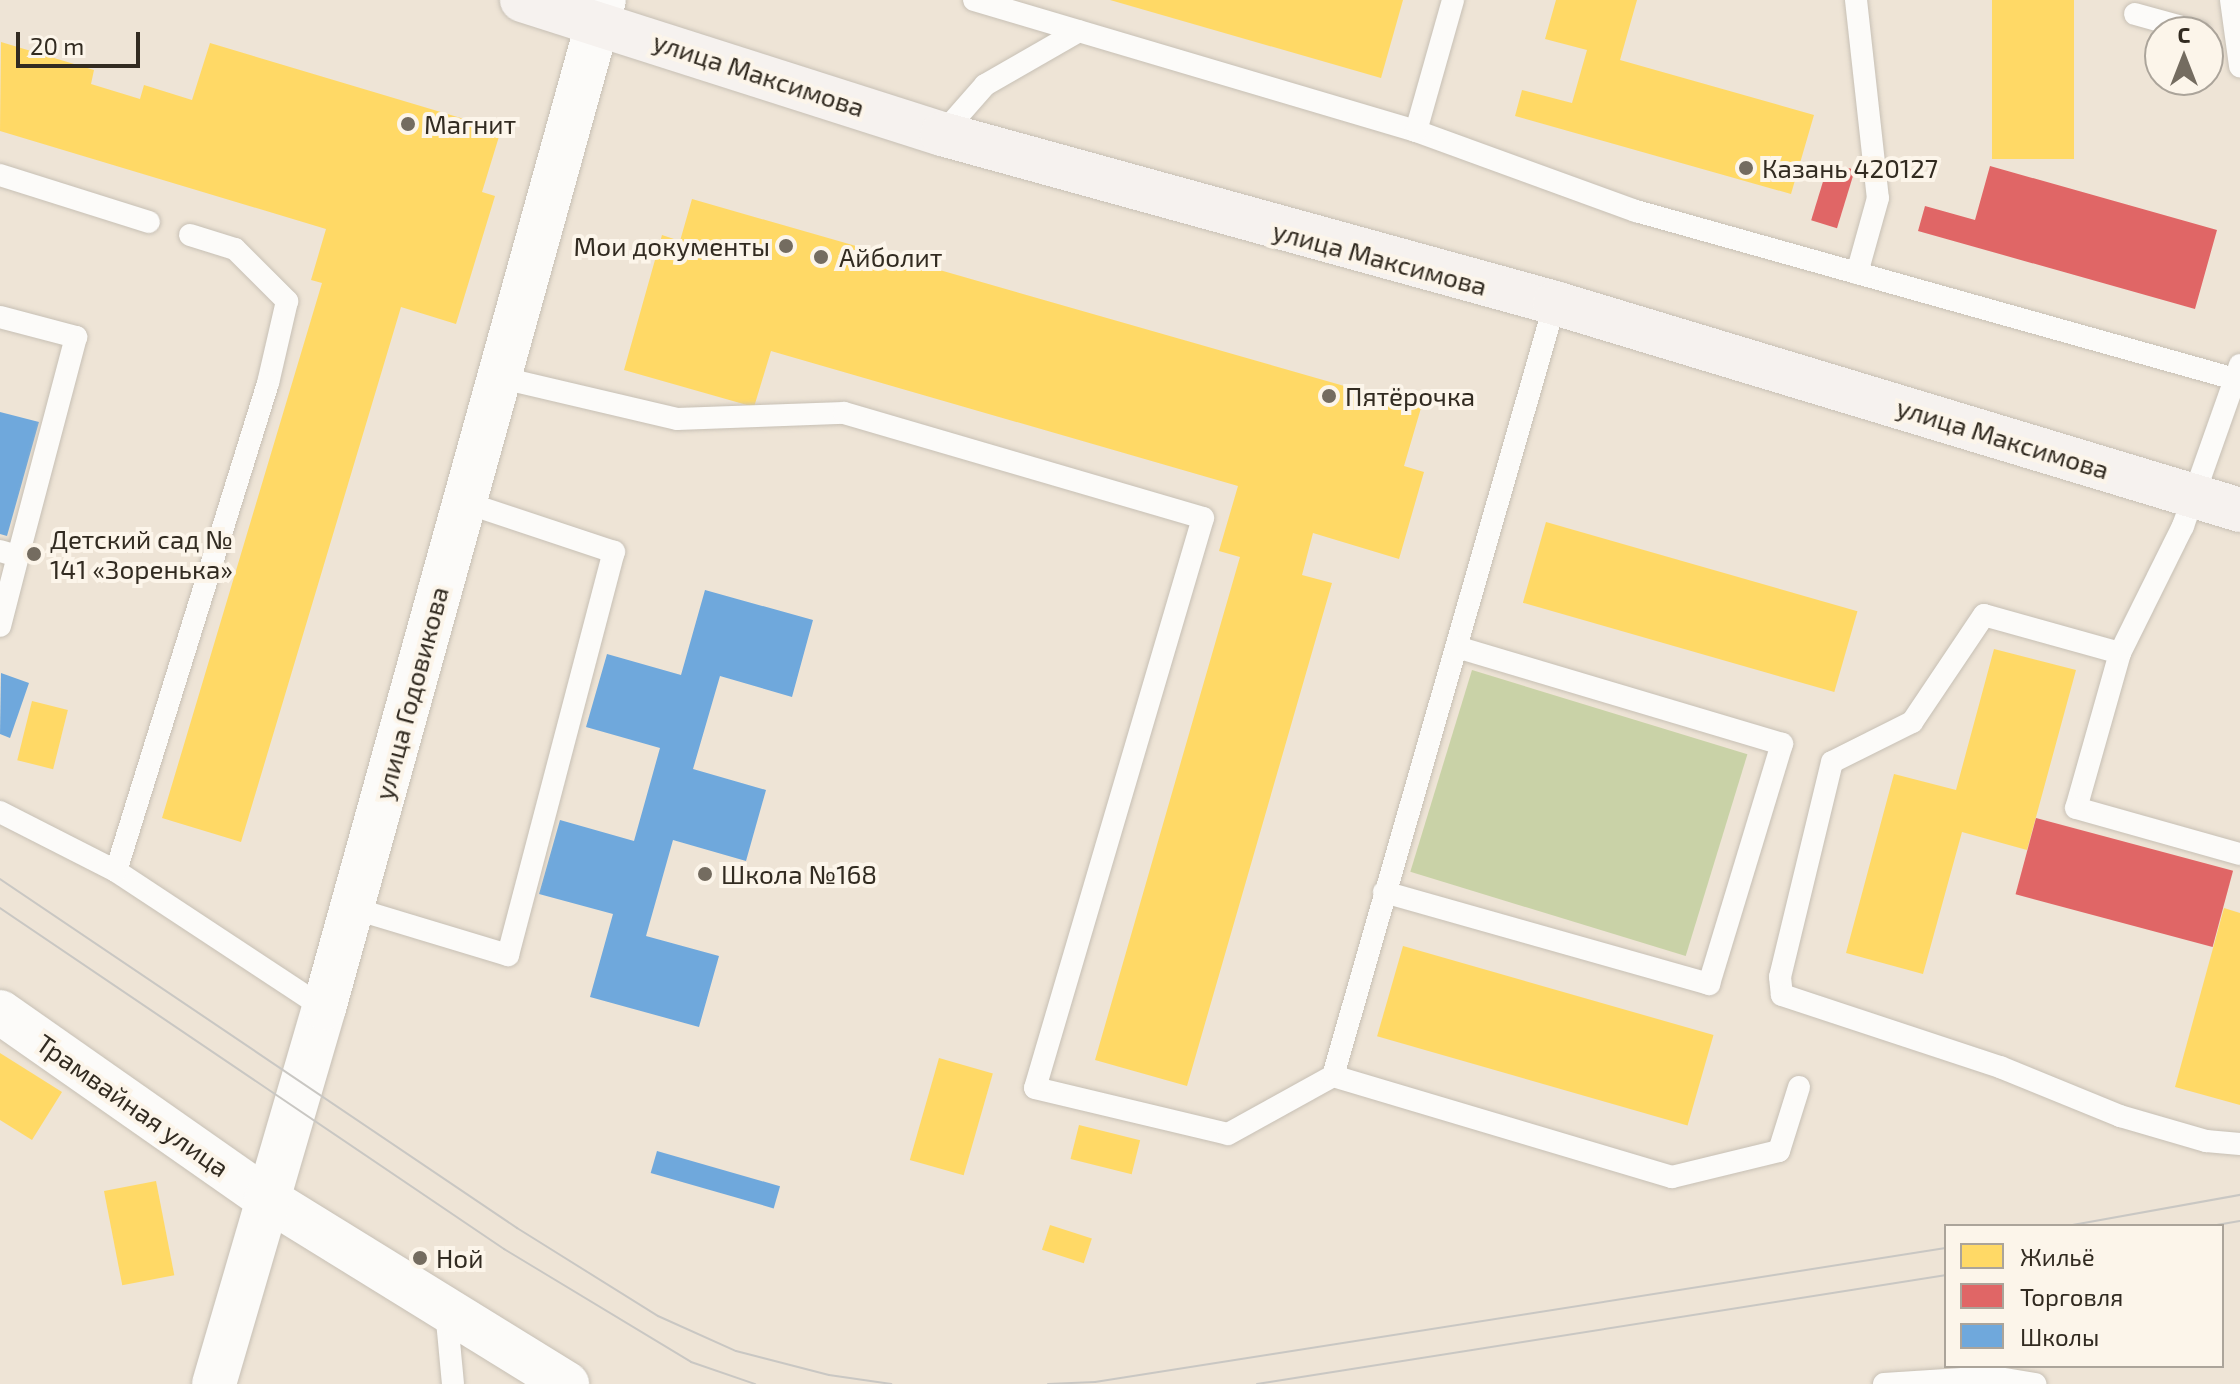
<!DOCTYPE html>
<meta charset="utf-8">
<style>
body{margin:0}
#map{position:relative;width:2240px;height:1384px;overflow:hidden;background:#eee4d6;font-family:"Exo 2",sans-serif}
div>[style]{position:absolute}
[style*='--x']{left:calc(var(--x)*1px);top:calc(var(--y)*1px);width:calc(var(--w)*1px);rotate:calc(var(--a)*1deg)}
.green>*{inset:0;background:#c9d2a7;transform-origin:0 0}
.homes>*{inset:0;background:#ffd966;transform-origin:0 0}
.shops>*{inset:0;background:#e06666;transform-origin:0 0}
.schools>*{inset:0;background:#6fa8dc;transform-origin:0 0}
.roads{filter:drop-shadow(0 0 2px #c7c0b5) drop-shadow(0 0 2px #c7c0b5)}
.service>*{height:22px;margin:-11px;padding:0 11px;transform-origin:11px;border-radius:11px;background:#fcfbf9}
.minor>*{height:44px;margin:-22px;padding:0 22px;transform-origin:22px;border-radius:22px;background:#fcfbf9}
.tertiary>*{height:44px;margin:-22px;padding:0 22px;transform-origin:22px;border-radius:22px;background:#fcfbf9}
.secondary>*{height:44px;margin:-22px;padding:0 22px;transform-origin:22px;border-radius:22px;background:#f6f2ef}
.tram>*{height:2px;margin:-1px;padding:0 1px;transform-origin:1px;border-radius:1px;background:#c9c7c3}
.dots>*{width:22px;height:22px;translate:-50% -50%;box-sizing:border-box;border:4px solid #fcf5ea;border-radius:50%}
span{translate:-50% -50%;white-space:nowrap;text-align:center;line-height:1.15;-webkit-text-stroke:8px #fcf5ea;paint-order:stroke}
.street-label{font-size:26px;color:#322b21}
.poi-label{font-size:26px;color:#322b21}
.left{translate:0 -50%;text-align:left}
.right{translate:-100% -50%;text-align:right}
.legend{position:absolute;left:1944px;top:1224px;width:280px;height:144px;box-sizing:border-box;background:#fcf5ea;border:2px solid #aba49a;margin:0;padding:10px 14px;list-style:none;font-size:24px;color:#322b21}
.legend li{display:flex;align-items:center;gap:16px;height:40px}
.legend b{width:40px;border:2px solid #aba49a}
.north{position:absolute;left:2144px;top:16px;width:80px;height:80px;box-sizing:border-box;background:#fcf5ea;border:2px solid #aba49a;border-radius:50%;rotate:0deg;font-size:22px;font-weight:700;line-height:32px;text-align:center;color:#322b21}
.north::after{content:'';display:block;margin:auto;width:28px;height:36px;background:#746c60;clip-path:polygon(50% 0,100% 100%,50% 72%,0 100%)}
.scale{position:absolute;left:16px;top:32px;width:124px;height:36px;box-sizing:border-box;border:4px solid #322b21;border-top:0;padding-left:10px;font-size:24px;line-height:28px;white-space:nowrap;color:#322b21;-webkit-text-stroke:6px #fcf5ea;paint-order:stroke}
</style>
<div id="map">
<div class="green">
<i style="left:1472px;top:670px;width:288px;height:211px;rotate:17deg"></i>
</div>
<div class="homes">
<i style="clip-path:polygon(1110px 0,1403px 0,1381px 78px)"></i>
<i style="clip-path:polygon(1556px 0,1637px 0,1620px 60px,1814px 115px,1791px 194px,1515px 116px,1522px 90px,1572px 103px,1587px 50px,1545px 39px)"></i>
<i style="left:1992px;top:0;width:82px;height:159px"></i>
<i style="clip-path:polygon(1px 42px,94px 70px,91px 84px,140px 99px,144px 85px,192px 100px,210px 43px,501px 130px,482px 192px,495px 196px,456px 324px,401px 307px,241px 842px,162px 818px,322px 283px,311px 280px,326px 229px,0 131px)"></i>
<i style="clip-path:polygon(692px 199px,1421px 408px,1404px 466px,1424px 472px,1399px 559px,1313px 533px,1302px 575px,1332px 583px,1187px 1086px,1095px 1060px,1240px 557px,1219px 551px,1238px 486px,771px 351px,754px 407px,624px 370px,662px 235px,680px 241px)"></i>
<i style="left:1546px;top:522px;width:324px;height:84px;rotate:16deg"></i>
<i style="clip-path:polygon(1994px 649px,2076px 670px,2027px 850px,1962px 832px,1923px 974px,1846px 953px,1894px 774px,1956px 790px)"></i>
<i style="left:32px;top:701px;width:37px;height:61px;rotate:14deg"></i>
<i style="clip-path:polygon(2224px 908px,2240px 913px,2240px 1105px,2175px 1087px)"></i>
<i style="left:1403px;top:946px;width:323px;height:94px;rotate:16deg"></i>
<i style="clip-path:polygon(0 1053px,62px 1092px,32px 1140px,0 1120px)"></i>
<i style="left:939px;top:1058px;width:56px;height:106px;rotate:16deg"></i>
<i style="left:1079px;top:1125px;width:63px;height:35px;rotate:14deg"></i>
<i style="left:156px;top:1181px;width:96px;height:53px;rotate:79deg"></i>
<i style="left:1050px;top:1225px;width:44px;height:26px;rotate:18deg"></i>
</div>
<div class="shops">
<i style="left:1829px;top:162px;width:27px;height:61px;rotate:17deg"></i>
<i style="clip-path:polygon(1990px 166px,2217px 230px,2195px 309px,1918px 231px,1925px 206px,1975px 220px)"></i>
<i style="left:2036px;top:818px;width:204px;height:79px;rotate:15deg"></i>
</div>
<div class="schools">
<i style="clip-path:polygon(0 412px,39px 422px,7px 536px,0 534px)"></i>
<i style="clip-path:polygon(705px 590px,813px 620px,792px 697px,720px 676px,693px 769px,766px 790px,746px 861px,673px 840px,646px 936px,719px 956px,699px 1027px,590px 997px,613px 914px,539px 894px,560px 820px,634px 841px,660px 748px,586px 727px,607px 654px,681px 675px)"></i>
<i style="clip-path:polygon(1px 673px,29px 683px,10px 738px,0 734px)"></i>
<i style="left:657px;top:1151px;width:128px;height:23px;rotate:16deg"></i>
</div>
<div class="roads">
<div class="service">
<i style="--x:974;--y:0;--w:461;--a:16.5"></i>
<i style="--x:1416;--y:131;--w:234;--a:20"></i>
<i style="--x:1636;--y:211;--w:622;--a:15.67"></i>
<i style="--x:1856;--y:0;--w:199;--a:83.7"></i>
<i style="--x:1878;--y:198;--w:78;--a:105.6"></i>
<i style="--x:2231;--y:0;--w:67;--a:82.2"></i>
<i style="--x:2135;--y:14;--w:67;--a:15.5"></i>
<i style="--x:1416;--y:131;--w:136;--a:-74.2"></i>
<i style="--x:942;--y:134;--w:65;--a:-48.7"></i>
<i style="--x:985;--y:85;--w:108;--a:-29.9"></i>
<i style="--x:0;--y:175;--w:156;--a:17.5"></i>
<i style="--x:190;--y:235;--w:47;--a:17.3"></i>
<i style="--x:235;--y:249;--w:74;--a:45"></i>
<i style="--x:287;--y:301;--w:84;--a:103"></i>
<i style="--x:268;--y:383;--w:511;--a:107.3"></i>
<i style="--x:116;--y:871;--w:249;--a:33.4"></i>
<i style="--x:0;--y:317;--w:79;--a:14.7"></i>
<i style="--x:76;--y:337;--w:227;--a:104.8"></i>
<i style="--x:2240;--y:365;--w:171;--a:109.5"></i>
<i style="--x:2183;--y:526;--w:142;--a:116.4"></i>
<i style="--x:2120;--y:653;--w:141;--a:-164.4"></i>
<i style="--x:1984;--y:615;--w:129;--a:123.9"></i>
<i style="--x:1912;--y:722;--w:89;--a:153.4"></i>
<i style="--x:1832;--y:762;--w:221;--a:103.6"></i>
<i style="--x:1780;--y:977;--w:18;--a:84"></i>
<i style="--x:1782;--y:995;--w:230;--a:18.3"></i>
<i style="--x:2000;--y:1067;--w:130;--a:22.2"></i>
<i style="--x:2120;--y:1116;--w:90;--a:16.2"></i>
<i style="--x:2206;--y:1141;--w:34;--a:5"></i>
<i style="--x:498;--y:377;--w:184;--a:13.2"></i>
<i style="--x:677;--y:419;--w:167;--a:-2.1"></i>
<i style="--x:844;--y:413;--w:374;--a:16.3"></i>
<i style="--x:1203;--y:518;--w:594;--a:106.42"></i>
<i style="--x:1035;--y:1088;--w:198;--a:13.4"></i>
<i style="--x:1228;--y:1134;--w:120;--a:-28.9"></i>
<i style="--x:1333;--y:1076;--w:804;--a:-73.98"></i>
<i style="--x:0;--y:551;--w:19;--a:16"></i>
<i style="--x:18;--y:556;--w:72;--a:104.4"></i>
<i style="--x:2120;--y:653;--w:161;--a:105.8"></i>
<i style="--x:2076;--y:808;--w:170;--a:15.7"></i>
<i style="--x:0;--y:812;--w:130;--a:27"></i>
<i style="--x:1384;--y:892;--w:338;--a:15.8"></i>
<i style="--x:1709;--y:984;--w:251;--a:-73.1"></i>
<i style="--x:1782;--y:744;--w:339;--a:-163.4"></i>
<i style="--x:352;--y:908;--w:163;--a:16.8"></i>
<i style="--x:508;--y:955;--w:417;--a:-75.3"></i>
<i style="--x:614;--y:552;--w:158;--a:-161.6"></i>
<i style="--x:1333;--y:1076;--w:354;--a:16.6"></i>
<i style="--x:1672;--y:1177;--w:110;--a:-13.7"></i>
<i style="--x:1779;--y:1151;--w:67;--a:-72.6"></i>
<i style="--x:446;--y:1310;--w:74;--a:84.6"></i>
<i style="--x:1884;--y:1384;--w:109;--a:-3.7"></i>
<i style="--x:1993;--y:1377;--w:43;--a:9.5"></i>
</div>
<div class="minor">
<i style="--x:0;--y:1012;--w:325;--a:35"></i>
<i style="--x:266;--y:1198;--w:354;--a:31.7"></i>
</div>
<div class="tertiary">
<i style="--x:214;--y:1384;--w:392;--a:-73.7"></i>
<i style="--x:324;--y:1008;--w:1046;--a:-74.48"></i>
</div>
<div class="secondary">
<i style="--x:522;--y:0;--w:441;--a:17.7"></i>
<i style="--x:942;--y:134;--w:636;--a:15.41"></i>
<i style="--x:1555;--y:303;--w:716;--a:16.81"></i>
</div>
</div>
<div class="tram">
<i style="--x:0;--y:879;--w:624;--a:34.02"></i>
<i style="--x:517;--y:1228;--w:166;--a:32"></i>
<i style="--x:658;--y:1316;--w:85;--a:24.2"></i>
<i style="--x:736;--y:1351;--w:96;--a:14.5"></i>
<i style="--x:829;--y:1375;--w:63;--a:8.3"></i>
<i style="--x:0;--y:908;--w:609;--a:34.08"></i>
<i style="--x:504;--y:1249;--w:218;--a:31.1"></i>
<i style="--x:691;--y:1362;--w:68;--a:19"></i>
<i style="--x:2067;--y:1226;--w:176;--a:-10.2"></i>
<i style="--x:2211;--y:1226;--w:29;--a:-10"></i>
<i style="--x:1048;--y:1384;--w:47;--a:-2.4"></i>
<i style="--x:1095;--y:1382;--w:861;--a:-8.95"></i>
<i style="--x:1257;--y:1384;--w:698;--a:-8.99"></i>
</div>
<div class="dots">
<i style="left:408px;top:124px;background:#746c60"></i>
<i style="left:1746px;top:168px;background:#746c60"></i>
<i style="left:786px;top:246px;background:#746c60"></i>
<i style="left:821px;top:257px;background:#746c60"></i>
<i style="left:1329px;top:396px;background:#746c60"></i>
<i style="left:34px;top:554px;background:#746c60"></i>
<i style="left:705px;top:874px;background:#746c60"></i>
<i style="left:420px;top:1258px;background:#746c60"></i>
</div>
<div class="street-label">
<span style="left:759px;top:74px;rotate:18deg">улица Максимова</span>
<span style="left:1380px;top:258px;rotate:15deg">улица Максимова</span>
<span style="left:2003px;top:438px;rotate:17deg">улица Максимова</span>
<span style="left:411px;top:693px;rotate:-75deg">улица Годовикова</span>
<span style="left:133px;top:1105px;rotate:35deg">Трамвайная улица</span>
</div>
<div class="poi-label">
<span class="left" style="left:424px;top:124px">Магнит</span>
<span class="left" style="left:1762px;top:168px">Казань 420127</span>
<span class="right" style="left:770px;top:246px">Мои документы</span>
<span class="left" style="left:839px;top:257px">Айболит</span>
<span class="left" style="left:1345px;top:396px">Пятёрочка</span>
<span class="left" style="left:50px;top:554px">Детский сад №<br>141 «Зоренька»</span>
<span class="left" style="left:721px;top:874px">Школа №168</span>
<span class="left" style="left:436px;top:1258px">Ной</span>
</div>
<ul class="legend">
<li><b style="height:22px;background:#ffd966"></b>Жильё</li>
<li><b style="height:22px;background:#e06666"></b>Торговля</li>
<li><b style="height:22px;background:#6fa8dc"></b>Школы</li>
</ul>
<div class="north">С</div>
<div class="scale">20 m</div>
</div>
